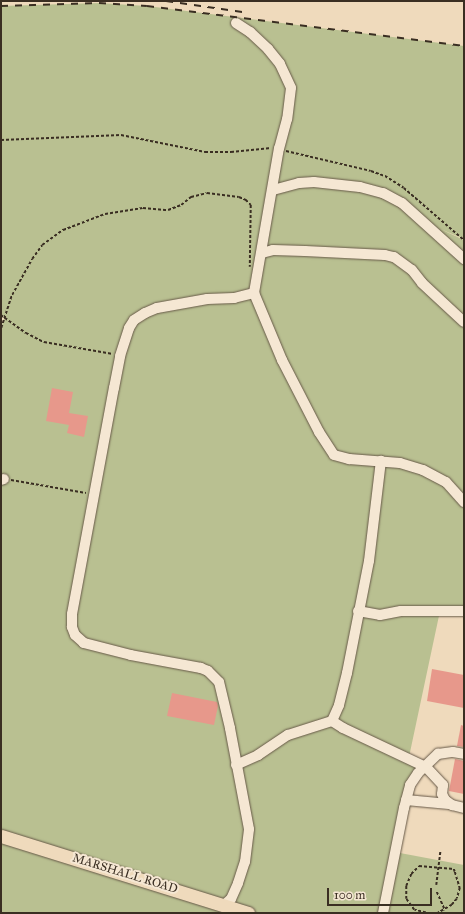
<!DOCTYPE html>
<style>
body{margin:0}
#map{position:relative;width:465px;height:914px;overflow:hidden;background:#efdabc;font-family:"IM FELL Great Primer",serif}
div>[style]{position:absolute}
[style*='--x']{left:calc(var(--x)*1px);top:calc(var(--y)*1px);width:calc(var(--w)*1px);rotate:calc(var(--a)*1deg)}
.green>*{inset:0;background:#b9c091}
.building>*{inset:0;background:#e7988b}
.path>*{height:1.5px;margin-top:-0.75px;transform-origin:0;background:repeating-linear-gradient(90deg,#3a2e22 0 3px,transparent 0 5px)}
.roads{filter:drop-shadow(0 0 1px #675948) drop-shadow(0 0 1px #675948)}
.minor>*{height:10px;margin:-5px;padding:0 5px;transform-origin:5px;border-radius:5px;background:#f5e7d3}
.major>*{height:13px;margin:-6.5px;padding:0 6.5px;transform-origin:6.5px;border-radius:6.5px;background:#efdabc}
.rail>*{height:2px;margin-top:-1px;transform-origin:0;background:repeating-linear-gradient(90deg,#3a2e22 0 7px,transparent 0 14px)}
span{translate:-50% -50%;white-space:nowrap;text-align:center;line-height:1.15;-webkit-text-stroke:4px #f5e7d3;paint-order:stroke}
.street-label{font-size:12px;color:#3a2e22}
.frame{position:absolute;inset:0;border:2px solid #3a2e22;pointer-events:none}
.scale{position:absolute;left:327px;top:888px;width:105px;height:18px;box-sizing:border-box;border:2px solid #3a2e22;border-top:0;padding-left:5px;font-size:12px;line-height:14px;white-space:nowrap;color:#3a2e22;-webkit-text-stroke:3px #f5e7d3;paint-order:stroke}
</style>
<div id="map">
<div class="green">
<i style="clip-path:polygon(99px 3px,147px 6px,464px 46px,464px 239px,438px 228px,464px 240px,464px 611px,440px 611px,409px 757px,426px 767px,418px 773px,383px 913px,1px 913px,1px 328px,4px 318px,1px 315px,1px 6px)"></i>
<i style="clip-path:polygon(400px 853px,464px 865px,464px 913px,388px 913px)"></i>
</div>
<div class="building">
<i style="clip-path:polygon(52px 388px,73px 392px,69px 413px,88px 416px,84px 437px,67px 433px,69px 425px,46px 421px)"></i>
<i style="clip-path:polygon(432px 669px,464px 675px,464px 708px,427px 701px)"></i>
<i style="clip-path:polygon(172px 693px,217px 702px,218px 706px,214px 725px,167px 716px)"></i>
<i style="clip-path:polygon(461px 725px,464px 726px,464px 747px,457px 746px)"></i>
<i style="clip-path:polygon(455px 759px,464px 761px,464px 794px,449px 791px)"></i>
</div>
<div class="path">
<i style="--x:1;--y:140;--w:120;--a:-2.4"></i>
<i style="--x:121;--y:135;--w:86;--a:11.4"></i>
<i style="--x:205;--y:152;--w:26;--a:0"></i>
<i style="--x:231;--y:152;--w:40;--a:-5.7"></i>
<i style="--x:286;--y:151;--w:87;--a:13.2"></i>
<i style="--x:371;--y:171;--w:15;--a:20"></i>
<i style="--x:385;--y:176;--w:22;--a:32"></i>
<i style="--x:404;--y:188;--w:79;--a:40.9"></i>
<i style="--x:1;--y:315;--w:31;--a:36"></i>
<i style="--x:26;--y:333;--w:20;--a:27"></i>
<i style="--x:44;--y:342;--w:70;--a:9.9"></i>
<i style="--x:1;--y:328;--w:35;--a:-72"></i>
<i style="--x:12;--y:295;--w:41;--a:-60.9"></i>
<i style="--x:32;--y:259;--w:17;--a:-54"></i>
<i style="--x:42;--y:245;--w:26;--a:-36"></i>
<i style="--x:63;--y:230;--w:45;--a:-20.9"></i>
<i style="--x:105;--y:214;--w:38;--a:-9"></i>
<i style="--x:143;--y:208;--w:25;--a:5"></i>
<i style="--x:168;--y:210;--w:14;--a:-21"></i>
<i style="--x:181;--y:205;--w:13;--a:-39"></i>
<i style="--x:191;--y:197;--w:16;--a:-14"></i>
<i style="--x:207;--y:193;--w:32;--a:7"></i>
<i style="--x:239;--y:197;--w:8;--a:23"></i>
<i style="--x:246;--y:200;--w:7;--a:45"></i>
<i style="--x:251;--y:205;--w:62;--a:90.9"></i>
<i style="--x:11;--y:480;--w:76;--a:9.8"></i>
<i style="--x:436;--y:885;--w:35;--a:-83"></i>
<i style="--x:437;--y:892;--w:20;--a:66"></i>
<i style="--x:426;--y:913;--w:12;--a:-166"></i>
<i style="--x:414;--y:910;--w:14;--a:-126"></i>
<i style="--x:406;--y:899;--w:13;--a:-90"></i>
<i style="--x:406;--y:886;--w:13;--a:-67"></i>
<i style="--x:411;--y:874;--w:11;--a:-45"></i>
<i style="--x:419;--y:866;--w:35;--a:5"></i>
<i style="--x:454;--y:869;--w:3;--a:72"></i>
<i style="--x:455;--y:872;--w:17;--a:73"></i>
<i style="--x:460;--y:888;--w:11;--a:105"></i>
<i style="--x:457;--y:899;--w:8;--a:130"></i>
<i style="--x:452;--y:905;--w:16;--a:150"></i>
</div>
<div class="roads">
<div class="minor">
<i style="--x:236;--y:23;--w:17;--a:33"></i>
<i style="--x:250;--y:32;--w:25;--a:43"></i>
<i style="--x:268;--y:49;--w:19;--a:51"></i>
<i style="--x:280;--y:64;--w:26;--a:65"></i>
<i style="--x:291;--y:88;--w:31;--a:97"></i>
<i style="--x:287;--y:119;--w:30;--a:105"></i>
<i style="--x:279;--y:148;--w:147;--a:99.8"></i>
<i style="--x:254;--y:293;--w:73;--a:67.3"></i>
<i style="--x:282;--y:360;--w:81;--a:62.8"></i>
<i style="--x:319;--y:432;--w:27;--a:57"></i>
<i style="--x:334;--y:455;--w:16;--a:15"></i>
<i style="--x:349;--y:459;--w:51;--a:4.5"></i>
<i style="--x:400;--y:463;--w:24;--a:17"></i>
<i style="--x:423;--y:470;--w:26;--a:28"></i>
<i style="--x:446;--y:482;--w:27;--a:48"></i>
<i style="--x:273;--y:190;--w:27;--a:-15"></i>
<i style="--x:299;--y:183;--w:15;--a:-4"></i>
<i style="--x:314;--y:182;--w:46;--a:6.2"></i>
<i style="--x:360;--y:187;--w:24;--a:15"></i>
<i style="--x:383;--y:193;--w:21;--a:28"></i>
<i style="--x:402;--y:203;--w:84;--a:42.1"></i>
<i style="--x:262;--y:253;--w:11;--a:-15"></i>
<i style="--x:273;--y:250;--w:32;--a:2"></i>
<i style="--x:305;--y:251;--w:80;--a:2.9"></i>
<i style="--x:385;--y:255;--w:9;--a:13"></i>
<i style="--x:394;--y:257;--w:22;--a:36"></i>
<i style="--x:412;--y:270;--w:16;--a:52"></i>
<i style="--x:422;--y:283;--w:57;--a:42.9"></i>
<i style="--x:1;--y:480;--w:3;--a:-18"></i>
<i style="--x:358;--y:611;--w:22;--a:10"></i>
<i style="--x:380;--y:615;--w:21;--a:-11"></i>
<i style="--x:401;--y:611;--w:63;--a:0"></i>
<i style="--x:332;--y:721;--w:13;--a:32"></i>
<i style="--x:343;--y:728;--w:92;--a:25.2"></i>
<i style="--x:426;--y:767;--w:25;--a:47"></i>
<i style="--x:443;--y:785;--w:9;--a:96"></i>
<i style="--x:442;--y:794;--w:7;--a:63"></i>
<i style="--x:445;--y:800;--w:9;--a:36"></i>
<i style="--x:452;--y:805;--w:12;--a:14"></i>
<i style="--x:236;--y:765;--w:24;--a:-24"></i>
<i style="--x:258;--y:755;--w:36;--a:-34"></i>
<i style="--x:288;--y:735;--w:46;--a:-17.7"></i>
<i style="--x:332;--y:721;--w:17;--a:-66"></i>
<i style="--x:339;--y:705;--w:33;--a:-76"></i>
<i style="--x:347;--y:673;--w:114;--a:-78.9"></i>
<i style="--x:369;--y:561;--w:101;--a:-83.2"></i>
<i style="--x:406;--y:800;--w:43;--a:5.3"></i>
<i style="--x:224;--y:905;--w:9;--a:-41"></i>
<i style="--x:231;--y:899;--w:17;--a:-66"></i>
<i style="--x:238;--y:883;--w:22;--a:-72"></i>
<i style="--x:245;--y:862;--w:33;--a:-83"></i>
<i style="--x:249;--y:829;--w:103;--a:-100.7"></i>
<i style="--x:230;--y:728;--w:47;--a:-103.4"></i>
<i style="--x:219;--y:682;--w:16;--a:-135"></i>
<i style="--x:208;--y:671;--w:8;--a:-157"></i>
<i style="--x:201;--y:668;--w:71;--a:-169.5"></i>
<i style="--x:131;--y:655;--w:49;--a:-165.7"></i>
<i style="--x:84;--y:643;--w:12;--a:-138"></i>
<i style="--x:75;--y:635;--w:9;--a:-111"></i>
<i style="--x:72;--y:627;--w:13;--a:-90"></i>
<i style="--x:72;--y:614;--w:230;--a:-79.5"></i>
<i style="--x:114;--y:388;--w:33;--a:-79"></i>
<i style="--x:120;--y:356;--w:29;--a:-72"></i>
<i style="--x:129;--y:328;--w:9;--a:-58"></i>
<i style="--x:134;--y:320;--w:13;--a:-32"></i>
<i style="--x:145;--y:313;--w:13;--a:-23"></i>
<i style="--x:157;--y:308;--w:51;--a:-10.2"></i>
<i style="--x:207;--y:299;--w:27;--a:-2"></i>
<i style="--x:234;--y:298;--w:21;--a:-14"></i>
<i style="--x:383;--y:913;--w:107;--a:-78.7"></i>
<i style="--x:404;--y:808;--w:24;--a:-75"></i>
<i style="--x:410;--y:785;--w:14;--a:-56"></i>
<i style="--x:418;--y:773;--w:28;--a:-44"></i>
<i style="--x:438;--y:754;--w:15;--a:-8"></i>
<i style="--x:453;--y:752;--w:11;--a:10"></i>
</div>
<div class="major">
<i style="--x:1;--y:836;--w:259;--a:17.3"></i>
</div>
</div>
<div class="rail">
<i style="--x:166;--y:1;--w:77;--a:8.2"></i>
<i style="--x:1;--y:6;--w:98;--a:-1.8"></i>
<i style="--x:99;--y:3;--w:48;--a:3.6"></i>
<i style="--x:147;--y:6;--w:320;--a:7.2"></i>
</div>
<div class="street-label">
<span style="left:125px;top:874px;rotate:17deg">MARSHALL ROAD</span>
</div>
<div class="frame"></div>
<div class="scale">100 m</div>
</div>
